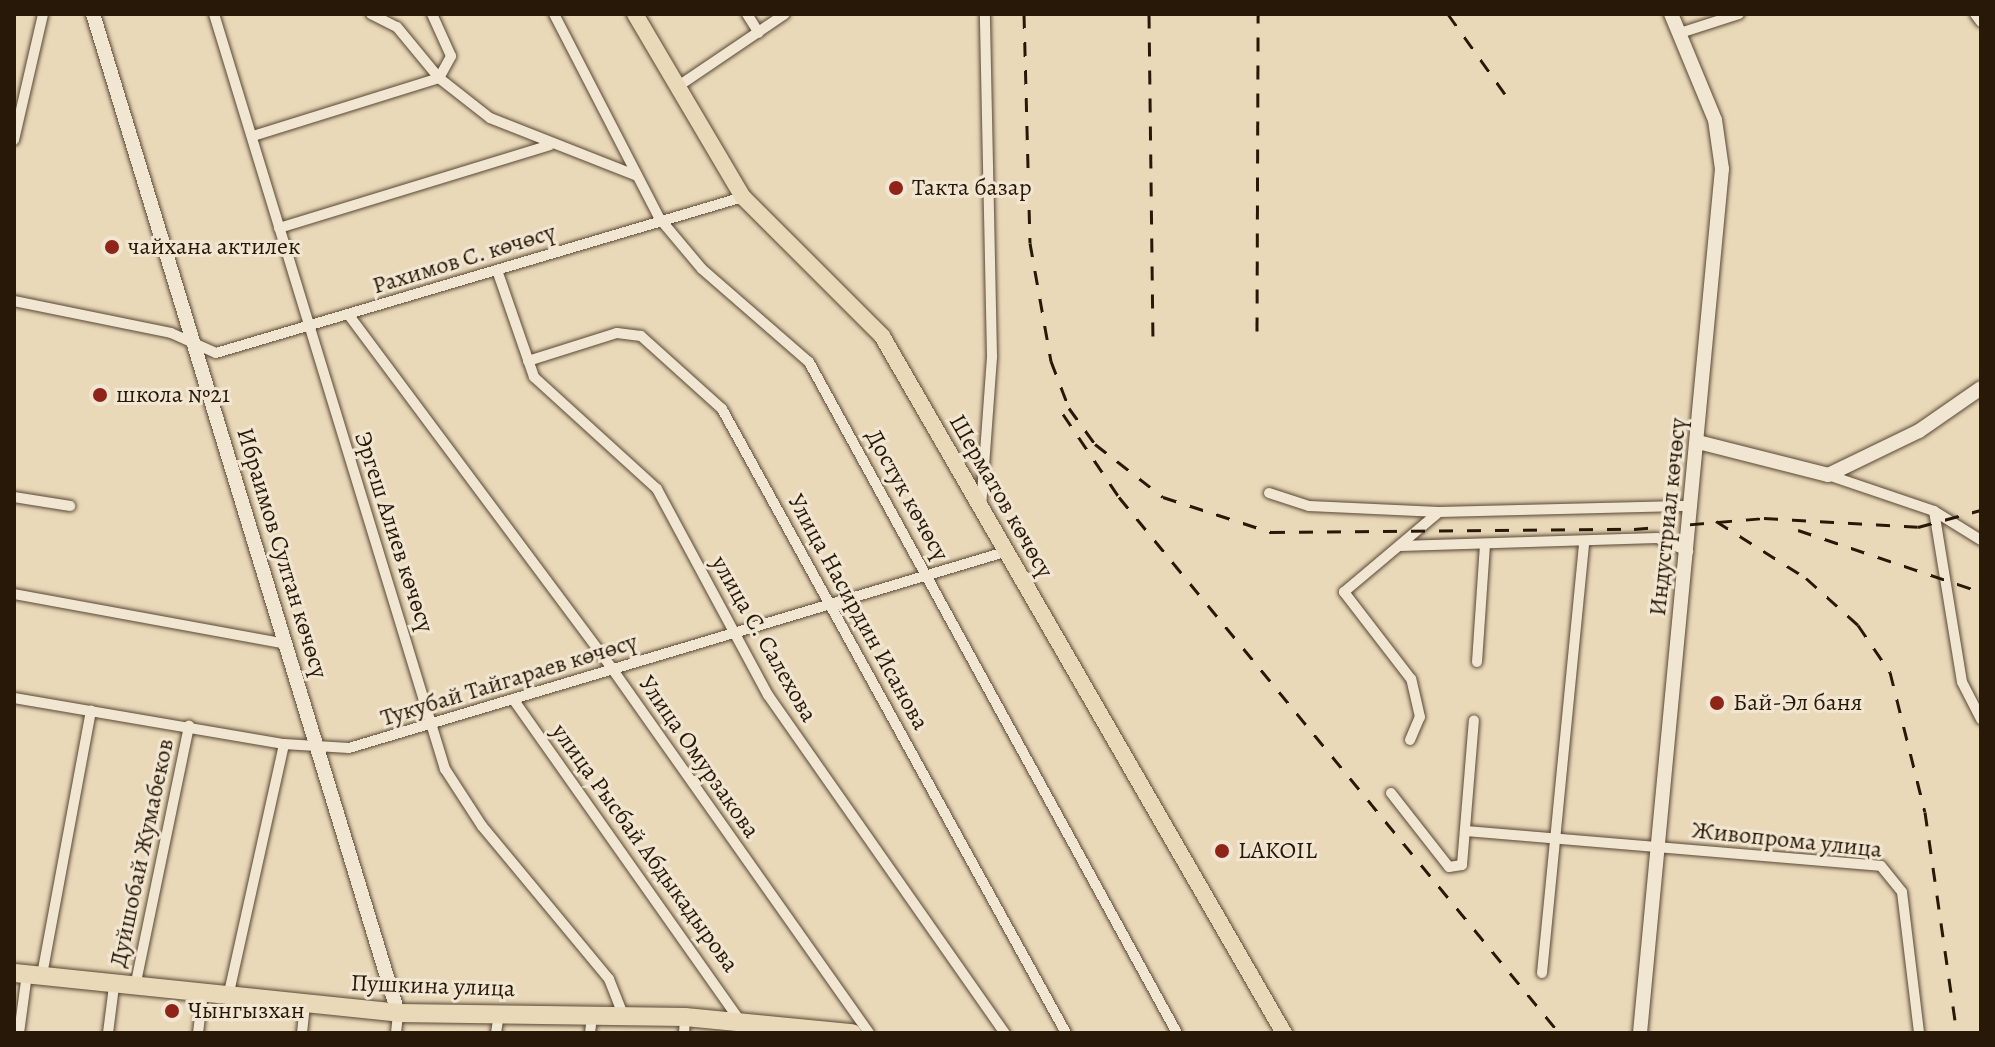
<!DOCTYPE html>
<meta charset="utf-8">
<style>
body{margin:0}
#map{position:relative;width:1995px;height:1047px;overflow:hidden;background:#ead9b9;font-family:Alegreya,serif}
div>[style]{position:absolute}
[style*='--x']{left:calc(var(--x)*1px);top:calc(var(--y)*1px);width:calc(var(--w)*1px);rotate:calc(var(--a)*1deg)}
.roads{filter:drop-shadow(0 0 2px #584834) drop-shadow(0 0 2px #584834)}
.street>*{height:10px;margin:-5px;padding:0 5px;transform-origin:5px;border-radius:5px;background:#f1e6d2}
.secondary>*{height:14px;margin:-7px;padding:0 7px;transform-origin:7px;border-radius:7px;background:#f1e6d2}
.primary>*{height:16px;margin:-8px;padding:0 8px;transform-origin:8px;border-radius:8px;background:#ead9b9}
.highway>*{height:18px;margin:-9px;padding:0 9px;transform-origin:9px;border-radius:9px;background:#ead9b9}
.rail>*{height:3px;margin-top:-1.5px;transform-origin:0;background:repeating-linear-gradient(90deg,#271807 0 14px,transparent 0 28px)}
.dots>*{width:22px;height:22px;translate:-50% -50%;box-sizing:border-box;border:4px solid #f1e6d2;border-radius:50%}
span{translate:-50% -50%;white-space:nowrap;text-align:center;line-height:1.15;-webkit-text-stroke:6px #f1e6d2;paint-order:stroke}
.poi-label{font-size:24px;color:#271807}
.left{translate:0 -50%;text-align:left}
.street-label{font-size:24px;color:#271807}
.frame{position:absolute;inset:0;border:16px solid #271807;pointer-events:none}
</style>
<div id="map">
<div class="roads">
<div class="street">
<i style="--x:214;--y:14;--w:790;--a:72.99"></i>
<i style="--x:445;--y:769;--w:68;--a:57"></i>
<i style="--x:482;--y:826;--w:199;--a:50.3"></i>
<i style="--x:609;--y:979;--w:41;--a:68.5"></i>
<i style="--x:371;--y:14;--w:29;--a:27"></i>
<i style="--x:397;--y:27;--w:66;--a:50.5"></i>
<i style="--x:439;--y:78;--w:65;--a:38.1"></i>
<i style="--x:490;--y:118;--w:158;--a:21.5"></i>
<i style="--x:554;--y:14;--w:231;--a:62.7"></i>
<i style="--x:660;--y:219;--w:65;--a:50"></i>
<i style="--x:702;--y:269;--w:142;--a:41"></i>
<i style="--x:809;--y:362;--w:765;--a:61.26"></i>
<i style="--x:747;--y:14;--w:22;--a:58"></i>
<i style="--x:1975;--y:14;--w:10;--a:53"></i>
<i style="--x:1680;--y:33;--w:62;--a:-17.9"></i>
<i style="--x:677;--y:87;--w:130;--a:-34.1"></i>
<i style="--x:253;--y:136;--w:195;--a:-17.3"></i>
<i style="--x:439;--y:78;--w:25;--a:-61"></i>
<i style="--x:451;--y:56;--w:46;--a:-114.3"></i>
<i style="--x:14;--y:140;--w:129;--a:-77"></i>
<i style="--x:279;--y:228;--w:283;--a:-17"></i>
<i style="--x:497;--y:270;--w:113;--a:70.9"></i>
<i style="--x:534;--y:377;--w:166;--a:42.3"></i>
<i style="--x:657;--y:489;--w:234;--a:61.7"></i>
<i style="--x:768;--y:695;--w:413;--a:55"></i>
<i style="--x:14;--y:301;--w:160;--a:11.5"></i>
<i style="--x:171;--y:333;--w:49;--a:24"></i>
<i style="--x:216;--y:353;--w:550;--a:-16.49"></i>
<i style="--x:348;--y:314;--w:444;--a:53.3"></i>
<i style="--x:613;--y:670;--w:444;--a:54.8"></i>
<i style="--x:528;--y:361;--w:93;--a:-17.5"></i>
<i style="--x:617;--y:333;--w:24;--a:7"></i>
<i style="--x:641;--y:336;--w:109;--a:42"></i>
<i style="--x:722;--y:409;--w:713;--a:61.13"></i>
<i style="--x:1828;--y:475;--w:112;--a:18.8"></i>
<i style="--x:1934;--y:511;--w:55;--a:31.7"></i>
<i style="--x:1269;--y:493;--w:42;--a:18"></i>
<i style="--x:1309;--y:506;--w:130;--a:2.6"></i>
<i style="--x:1439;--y:512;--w:253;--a:-1.4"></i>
<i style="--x:14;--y:497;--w:57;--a:9.1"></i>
<i style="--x:981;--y:507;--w:151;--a:-85.8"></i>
<i style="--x:992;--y:356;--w:342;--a:-91.2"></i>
<i style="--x:1934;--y:511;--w:173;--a:80.7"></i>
<i style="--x:1962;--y:682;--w:42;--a:62.8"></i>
<i style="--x:1400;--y:546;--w:257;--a:-1.8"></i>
<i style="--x:1657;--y:538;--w:34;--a:23"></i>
<i style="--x:14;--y:594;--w:277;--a:10.4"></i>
<i style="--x:1477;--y:662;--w:117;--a:-86.1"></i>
<i style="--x:14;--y:698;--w:274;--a:9.7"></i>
<i style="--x:284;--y:744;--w:65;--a:3.5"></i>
<i style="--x:349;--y:748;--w:685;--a:-16.64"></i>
<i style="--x:513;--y:699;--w:395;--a:54.8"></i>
<i style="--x:1410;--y:740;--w:25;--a:-67"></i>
<i style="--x:1420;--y:717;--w:39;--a:-103"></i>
<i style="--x:1411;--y:679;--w:110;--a:-127.6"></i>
<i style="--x:1344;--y:592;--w:124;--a:-40.1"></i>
<i style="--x:1391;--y:793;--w:94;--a:51.9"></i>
<i style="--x:1449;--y:867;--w:13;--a:-9"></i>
<i style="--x:1462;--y:865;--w:145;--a:-85.3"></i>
<i style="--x:1465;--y:831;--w:417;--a:4.8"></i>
<i style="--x:1881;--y:866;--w:33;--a:51"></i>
<i style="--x:1902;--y:892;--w:142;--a:83.1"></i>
<i style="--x:1542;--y:973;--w:431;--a:-84.4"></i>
<i style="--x:42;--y:975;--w:269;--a:-79.5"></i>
<i style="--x:135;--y:987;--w:267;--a:-78.3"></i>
<i style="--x:228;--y:997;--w:259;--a:-77.5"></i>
<i style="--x:19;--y:1033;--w:60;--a:-82.3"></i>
<i style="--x:108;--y:1033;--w:47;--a:-82.7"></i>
<i style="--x:198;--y:1033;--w:39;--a:-83"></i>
<i style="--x:302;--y:1033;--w:29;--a:-84"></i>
<i style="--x:396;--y:1033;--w:20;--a:-84"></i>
<i style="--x:496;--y:1033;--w:20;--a:-81"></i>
<i style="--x:590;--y:1033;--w:16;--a:-83"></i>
<i style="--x:684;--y:1033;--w:16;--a:-86"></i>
</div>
<div class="secondary">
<i style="--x:93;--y:14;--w:1045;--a:73.02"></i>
<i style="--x:1698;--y:442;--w:134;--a:14.2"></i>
<i style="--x:1828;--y:475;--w:101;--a:-25.8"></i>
<i style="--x:1919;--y:431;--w:75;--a:-34.7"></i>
<i style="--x:1640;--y:1033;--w:868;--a:-84.58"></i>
<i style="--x:1722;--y:169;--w:49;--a:-98.1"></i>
<i style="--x:1715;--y:120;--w:115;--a:-112.5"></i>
</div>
<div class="primary">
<i style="--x:635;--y:14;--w:212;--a:59.5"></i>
<i style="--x:743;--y:197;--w:197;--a:45"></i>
<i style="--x:882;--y:336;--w:805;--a:60.03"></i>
</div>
<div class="highway">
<i style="--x:14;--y:973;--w:386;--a:5.9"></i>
<i style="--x:398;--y:1013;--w:287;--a:0.8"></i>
<i style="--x:685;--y:1017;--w:168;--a:5.5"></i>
</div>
</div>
<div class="rail">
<i style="--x:1024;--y:14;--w:229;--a:88.5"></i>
<i style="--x:1030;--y:243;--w:120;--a:79.9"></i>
<i style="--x:1051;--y:361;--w:50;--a:69"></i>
<i style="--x:1069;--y:408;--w:44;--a:54.2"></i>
<i style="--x:1095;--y:444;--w:86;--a:37.9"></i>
<i style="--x:1163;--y:497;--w:114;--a:18"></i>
<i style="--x:1271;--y:532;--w:363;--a:-0.5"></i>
<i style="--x:1634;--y:529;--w:130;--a:-4.8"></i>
<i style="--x:1764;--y:518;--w:154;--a:3.3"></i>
<i style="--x:1918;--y:527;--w:65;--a:-15.1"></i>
<i style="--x:1149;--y:14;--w:323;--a:89.3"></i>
<i style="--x:1448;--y:14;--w:98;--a:54.5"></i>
<i style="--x:1257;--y:331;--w:317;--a:-89.8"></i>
<i style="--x:1063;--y:414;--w:100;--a:56"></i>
<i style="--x:1119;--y:497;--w:688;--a:50.6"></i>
<i style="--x:1716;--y:521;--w:107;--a:32.3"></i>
<i style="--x:1806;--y:578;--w:70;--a:42.1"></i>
<i style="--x:1858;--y:625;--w:57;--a:55.8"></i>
<i style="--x:1890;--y:672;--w:144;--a:76"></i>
<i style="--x:1925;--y:812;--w:223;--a:81.8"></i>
<i style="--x:1798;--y:530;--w:193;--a:18.7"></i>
</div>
<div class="dots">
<i style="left:896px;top:188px;background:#8f2418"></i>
<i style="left:112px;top:247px;background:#8f2418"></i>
<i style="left:100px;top:395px;background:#8f2418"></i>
<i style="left:1717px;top:703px;background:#8f2418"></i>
<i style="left:1222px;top:851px;background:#8f2418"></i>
<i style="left:172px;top:1011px;background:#8f2418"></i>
</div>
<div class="poi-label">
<span class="left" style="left:912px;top:188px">Такта базар</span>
<span class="left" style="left:128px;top:247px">чайхана актилек</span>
<span class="left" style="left:116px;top:395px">школа №21</span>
<span class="left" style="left:1733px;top:703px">Бай-Эл баня</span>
<span class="left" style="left:1238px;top:851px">LAKOIL</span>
<span class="left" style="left:188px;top:1011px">Чынгызхан</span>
</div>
<div class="street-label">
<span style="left:464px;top:259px;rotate:-17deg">Рахимов С. көчөсү</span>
<span style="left:907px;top:495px;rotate:61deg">Достук көчөсү</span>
<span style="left:1001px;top:496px;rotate:60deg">Шерматов көчөсү</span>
<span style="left:1668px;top:517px;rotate:-84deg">Индустриал көчөсү</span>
<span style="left:394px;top:532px;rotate:72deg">Эргеш Алиев көчөсү</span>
<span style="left:282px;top:553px;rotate:73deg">Ибраимов Султан көчөсү</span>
<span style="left:858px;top:612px;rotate:61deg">Улица Насирдин Исанова</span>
<span style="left:764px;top:639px;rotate:60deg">улица С. Салехова</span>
<span style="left:509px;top:680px;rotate:-17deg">Тукубай Тайгараев көчөсү</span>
<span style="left:699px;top:757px;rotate:55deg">Улица Омурзакова</span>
<span style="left:1787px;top:840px;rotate:6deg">Живопрома улица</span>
<span style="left:645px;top:848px;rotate:54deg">улица Рысбай Абдыкадырова</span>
<span style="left:142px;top:853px;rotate:-78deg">Дуйшобай Жумабеков</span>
<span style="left:433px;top:986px;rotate:2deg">Пушкина улица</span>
</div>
<div class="frame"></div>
</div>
